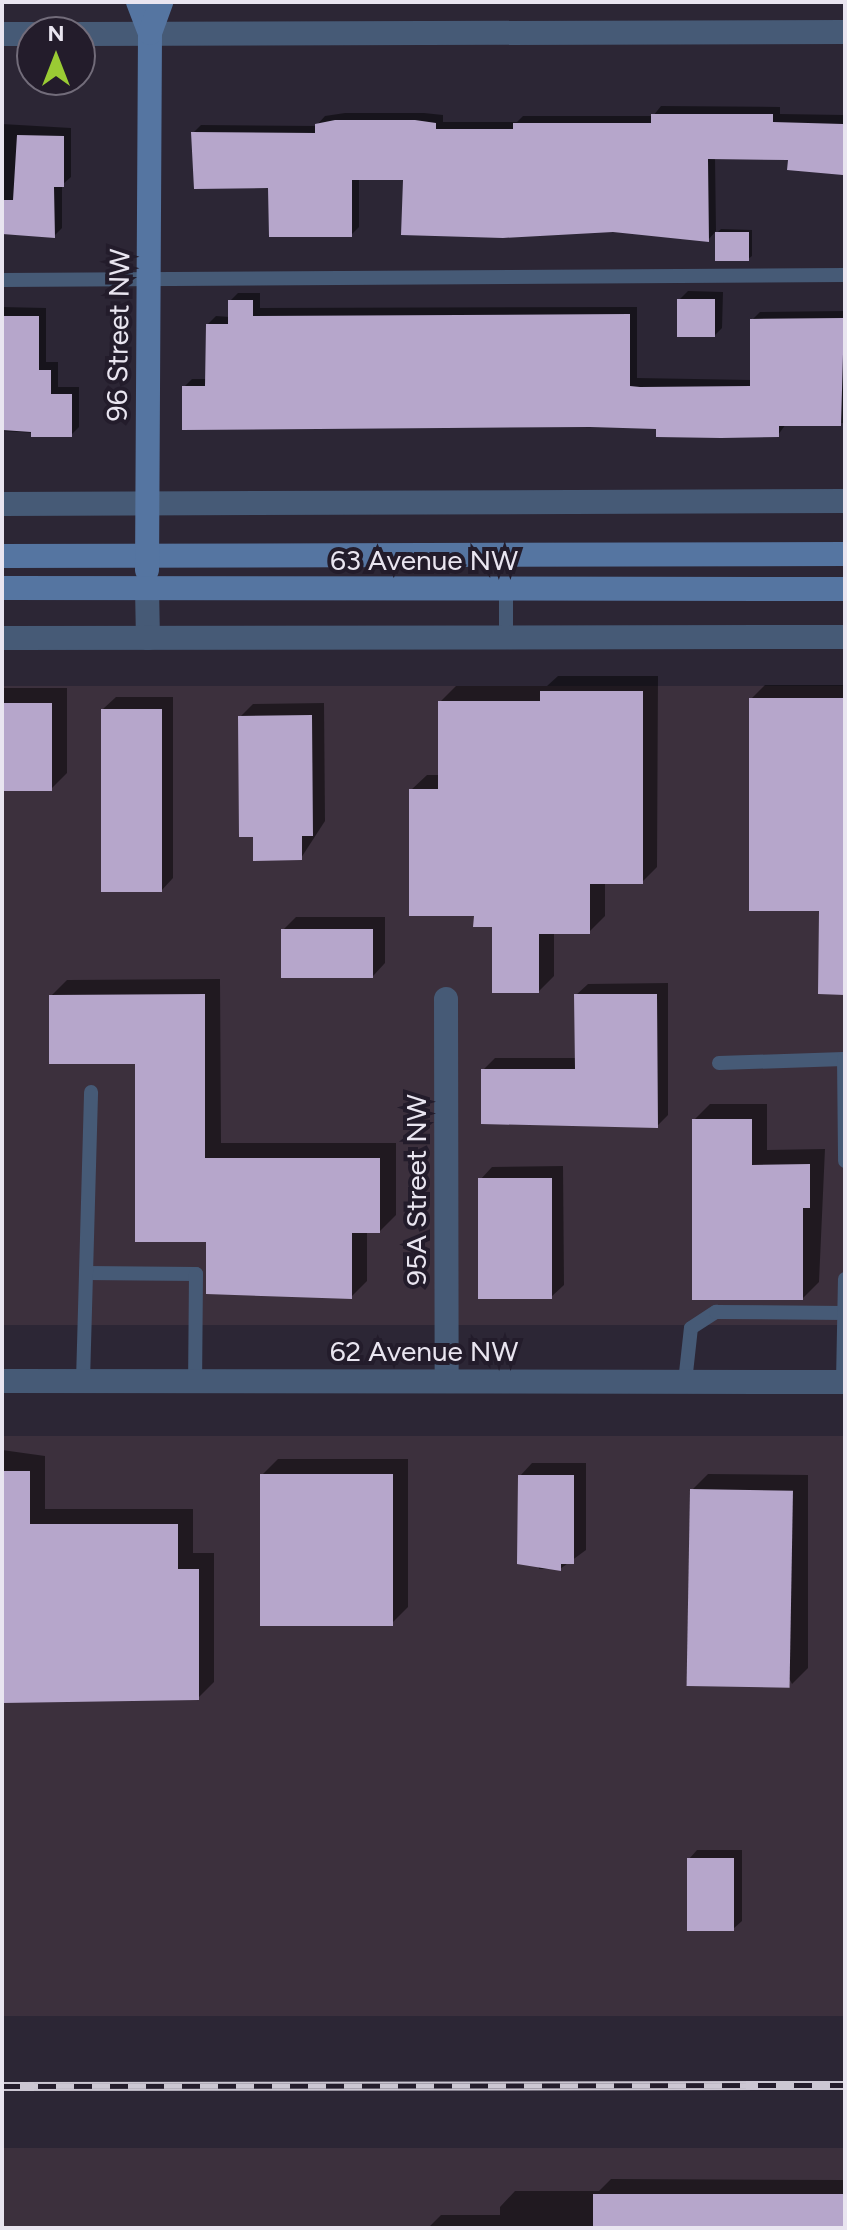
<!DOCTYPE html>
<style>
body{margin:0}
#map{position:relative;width:847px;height:2230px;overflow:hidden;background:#2c2635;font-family:Figtree,sans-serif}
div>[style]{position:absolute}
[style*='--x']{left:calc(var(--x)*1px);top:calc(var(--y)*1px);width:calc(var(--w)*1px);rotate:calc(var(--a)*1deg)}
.industrial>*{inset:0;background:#3c303d;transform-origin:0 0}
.shadow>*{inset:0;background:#0007}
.building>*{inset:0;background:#b6a6cb;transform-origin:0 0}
.lane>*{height:14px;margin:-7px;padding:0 7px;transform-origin:7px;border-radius:7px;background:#465a76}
.street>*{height:24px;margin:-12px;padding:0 12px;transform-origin:12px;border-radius:12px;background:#465a76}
.secondary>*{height:24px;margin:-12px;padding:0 12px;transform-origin:12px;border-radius:12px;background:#5575a1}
.rail>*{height:9px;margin-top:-4.5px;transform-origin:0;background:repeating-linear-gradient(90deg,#231c2b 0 18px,#ccc7d3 0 36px);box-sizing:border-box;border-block:2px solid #ccc7d3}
span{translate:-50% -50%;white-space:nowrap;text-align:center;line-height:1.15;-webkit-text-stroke:8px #231c2b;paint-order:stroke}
.street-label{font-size:28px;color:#e9e5f0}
.frame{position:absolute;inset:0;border:4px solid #e9e5f0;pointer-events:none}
.north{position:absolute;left:16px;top:16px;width:80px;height:80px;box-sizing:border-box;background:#231c2b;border:2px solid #726c7a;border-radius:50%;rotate:0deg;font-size:22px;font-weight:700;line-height:32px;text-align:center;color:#e9e5f0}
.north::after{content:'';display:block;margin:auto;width:28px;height:36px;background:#9acb34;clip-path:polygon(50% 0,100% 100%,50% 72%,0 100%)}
</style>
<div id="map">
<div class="industrial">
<i style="left:2px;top:686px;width:843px;height:639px"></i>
<i style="left:2px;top:1436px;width:843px;height:580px"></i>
<i style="left:845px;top:2148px;width:80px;height:843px;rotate:90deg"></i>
</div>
<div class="shadow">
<i style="clip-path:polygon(661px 106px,780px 107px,780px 114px,845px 115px,845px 173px,790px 169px,790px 158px,715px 157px,716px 231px,708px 240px,405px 178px,359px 178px,359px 227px,351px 235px,193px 133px,201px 125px,316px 126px,325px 116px,345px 113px,424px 113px,443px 115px,443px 122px,517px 122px,523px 116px,653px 116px)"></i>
<i style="clip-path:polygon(2px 124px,71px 128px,71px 177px,62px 185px,62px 228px,54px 236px,2px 234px)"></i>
<i style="clip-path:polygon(721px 229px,752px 230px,752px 256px,748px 259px,717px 233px)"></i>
<i style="clip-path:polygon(688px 291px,723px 292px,722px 328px,714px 336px,679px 300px)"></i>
<i style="clip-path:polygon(238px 293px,260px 293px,260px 308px,637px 307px,637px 378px,752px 380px,752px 320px,760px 312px,845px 311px,845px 423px,786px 424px,778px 435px,658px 427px,184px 428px,184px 387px,192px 379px,207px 379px,208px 324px,216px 316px,230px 317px,230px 301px)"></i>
<i style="clip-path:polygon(2px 307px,46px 308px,46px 362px,58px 362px,58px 387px,79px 387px,79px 427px,71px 435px,2px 431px)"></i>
<i style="clip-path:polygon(558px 676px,658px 676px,657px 867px,642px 882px,605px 882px,605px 916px,589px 932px,554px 932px,554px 976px,539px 991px,494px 925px,476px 914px,411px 790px,427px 775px,440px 775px,440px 702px,456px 686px,547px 686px)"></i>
<i style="clip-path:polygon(765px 685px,845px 685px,845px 993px,751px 699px)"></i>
<i style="clip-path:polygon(2px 688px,67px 688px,67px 773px,51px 789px,2px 789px)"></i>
<i style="clip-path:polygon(116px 697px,173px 697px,173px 878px,161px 891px,103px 709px)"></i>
<i style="clip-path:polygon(324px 703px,325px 821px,301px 858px,255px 834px,240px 717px,253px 704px)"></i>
<i style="clip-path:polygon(296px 917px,385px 917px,385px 963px,373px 976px,283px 930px)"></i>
<i style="clip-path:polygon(220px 979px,221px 1143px,396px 1143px,396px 1215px,380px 1231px,367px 1231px,367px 1281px,351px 1297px,208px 1240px,137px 1062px,51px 996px,67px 980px)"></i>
<i style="clip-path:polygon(668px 983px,668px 1115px,657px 1126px,483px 1070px,495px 1058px,577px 1058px,576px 995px,588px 984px)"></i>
<i style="clip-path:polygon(710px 1104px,767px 1104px,767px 1150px,825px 1149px,819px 1282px,803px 1298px,694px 1120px)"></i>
<i style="clip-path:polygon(563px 1166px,564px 1285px,551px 1297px,480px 1180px,492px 1167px)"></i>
<i style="clip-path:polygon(2px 1450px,45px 1456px,45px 1509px,193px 1509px,193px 1553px,214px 1553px,214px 1682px,198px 1698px,2px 1701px)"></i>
<i style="clip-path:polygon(278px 1459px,408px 1459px,408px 1607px,392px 1623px,262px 1475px)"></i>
<i style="clip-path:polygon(532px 1463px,586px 1463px,586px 1550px,560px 1569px,539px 1569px,520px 1476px)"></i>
<i style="clip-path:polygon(708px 1474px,808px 1475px,808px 1668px,792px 1684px,692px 1490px)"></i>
<i style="clip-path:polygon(697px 1850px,742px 1850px,742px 1921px,733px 1929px,689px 1859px)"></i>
<i style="clip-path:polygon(611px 2179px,845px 2180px,845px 2228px,428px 2228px,441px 2215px,500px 2215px,500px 2207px,515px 2191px,599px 2191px)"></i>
</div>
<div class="building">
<i style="clip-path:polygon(651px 114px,773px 114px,773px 122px,843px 124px,843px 175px,787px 170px,788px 160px,708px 159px,709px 242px,613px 232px,503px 238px,401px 235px,403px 180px,352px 180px,352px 237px,269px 237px,268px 188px,194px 189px,191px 132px,315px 133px,315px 124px,335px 120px,415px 120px,436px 123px,436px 129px,513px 129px,513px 123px,651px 123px)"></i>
<i style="clip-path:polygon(17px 135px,64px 136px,64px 187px,54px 187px,55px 238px,2px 234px,2px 200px,13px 200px)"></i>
<i style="left:715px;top:232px;width:34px;height:29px"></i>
<i style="left:677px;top:299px;width:38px;height:38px"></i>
<i style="clip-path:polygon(228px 300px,253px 300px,253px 316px,630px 314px,630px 386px,640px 387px,750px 386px,750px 319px,844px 318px,841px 426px,779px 426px,779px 437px,721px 438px,656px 437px,656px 429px,590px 427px,182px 430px,182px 386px,205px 386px,206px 324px,228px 324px)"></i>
<i style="clip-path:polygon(2px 316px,39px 316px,39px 370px,51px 370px,51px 394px,72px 394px,72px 437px,31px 437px,31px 432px,2px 430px)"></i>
<i style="clip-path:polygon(540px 691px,643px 691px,643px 884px,590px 884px,590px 934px,539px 934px,539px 993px,492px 993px,492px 927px,473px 927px,474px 916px,409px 916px,409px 789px,438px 789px,438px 701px,540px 701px)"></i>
<i style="clip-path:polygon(749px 698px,845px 698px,845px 995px,818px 994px,819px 911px,749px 911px)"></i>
<i style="left:2px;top:703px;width:50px;height:88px"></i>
<i style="left:101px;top:709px;width:61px;height:183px"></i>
<i style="clip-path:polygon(312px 715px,313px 836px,302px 836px,302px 860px,253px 861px,253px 837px,239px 837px,238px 716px)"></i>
<i style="left:281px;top:929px;width:92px;height:49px"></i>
<i style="clip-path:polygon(205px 994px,205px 1158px,380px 1158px,380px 1233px,352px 1233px,352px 1299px,206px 1294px,206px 1242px,135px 1242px,135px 1064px,49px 1064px,49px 995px)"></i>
<i style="clip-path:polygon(574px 994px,657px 994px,658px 1128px,481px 1124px,481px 1069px,575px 1069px)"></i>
<i style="clip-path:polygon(692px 1119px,752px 1119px,752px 1165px,810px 1164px,810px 1208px,803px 1208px,803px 1300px,692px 1300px)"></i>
<i style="left:552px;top:1178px;width:121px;height:74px;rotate:90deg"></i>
<i style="clip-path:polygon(2px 1471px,30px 1471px,30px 1524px,178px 1524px,178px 1569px,199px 1569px,199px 1700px,2px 1703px)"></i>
<i style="left:260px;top:1474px;width:133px;height:152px"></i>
<i style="clip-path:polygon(518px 1475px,574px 1475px,574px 1564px,561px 1564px,561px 1571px,517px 1564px)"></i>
<i style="left:690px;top:1489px;width:103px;height:197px;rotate:1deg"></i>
<i style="left:687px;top:1858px;width:47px;height:73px"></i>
<i style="left:593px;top:2194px;width:252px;height:34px"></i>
</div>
<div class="lane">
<i style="--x:2;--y:280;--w:843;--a:-0.34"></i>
<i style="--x:506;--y:590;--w:48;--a:90"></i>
<i style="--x:719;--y:1063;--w:125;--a:-1.8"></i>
<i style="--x:844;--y:1059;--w:102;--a:89.4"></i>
<i style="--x:86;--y:1273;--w:110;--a:0.5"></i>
<i style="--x:196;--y:1274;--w:107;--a:90.5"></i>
<i style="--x:83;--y:1381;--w:289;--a:-88.4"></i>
<i style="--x:685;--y:1382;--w:54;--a:-83.7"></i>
<i style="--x:691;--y:1328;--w:30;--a:-33"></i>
<i style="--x:716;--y:1312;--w:128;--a:0.4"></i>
<i style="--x:843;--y:1382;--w:103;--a:-88.9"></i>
</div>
<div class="street">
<i style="--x:2;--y:34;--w:30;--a:0"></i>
<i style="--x:80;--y:34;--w:765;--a:-0.15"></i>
<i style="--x:2;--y:504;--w:843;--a:-0.2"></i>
<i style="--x:147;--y:588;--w:50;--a:88.9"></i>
<i style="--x:2;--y:638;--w:843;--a:-0.07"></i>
<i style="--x:446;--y:999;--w:382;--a:89.9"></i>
<i style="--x:2;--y:1381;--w:843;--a:0.07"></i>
</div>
<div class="secondary">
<i style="--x:138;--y:2;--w:33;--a:69"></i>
<i style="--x:2;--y:556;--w:843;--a:-0.14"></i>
<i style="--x:147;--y:570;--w:537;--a:-89.68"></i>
<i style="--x:150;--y:33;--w:33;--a:-70"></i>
<i style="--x:2;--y:588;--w:843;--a:0.07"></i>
</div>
<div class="rail">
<i style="--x:2;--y:2086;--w:843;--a:-0.07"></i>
</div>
<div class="street-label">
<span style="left:118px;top:335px;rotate:-89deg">96 Street NW</span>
<span style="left:424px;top:560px">63 Avenue NW</span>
<span style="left:416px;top:1190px;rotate:-90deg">95A Street NW</span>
<span style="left:424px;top:1351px">62 Avenue NW</span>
</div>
<div class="frame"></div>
<div class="north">N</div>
</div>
